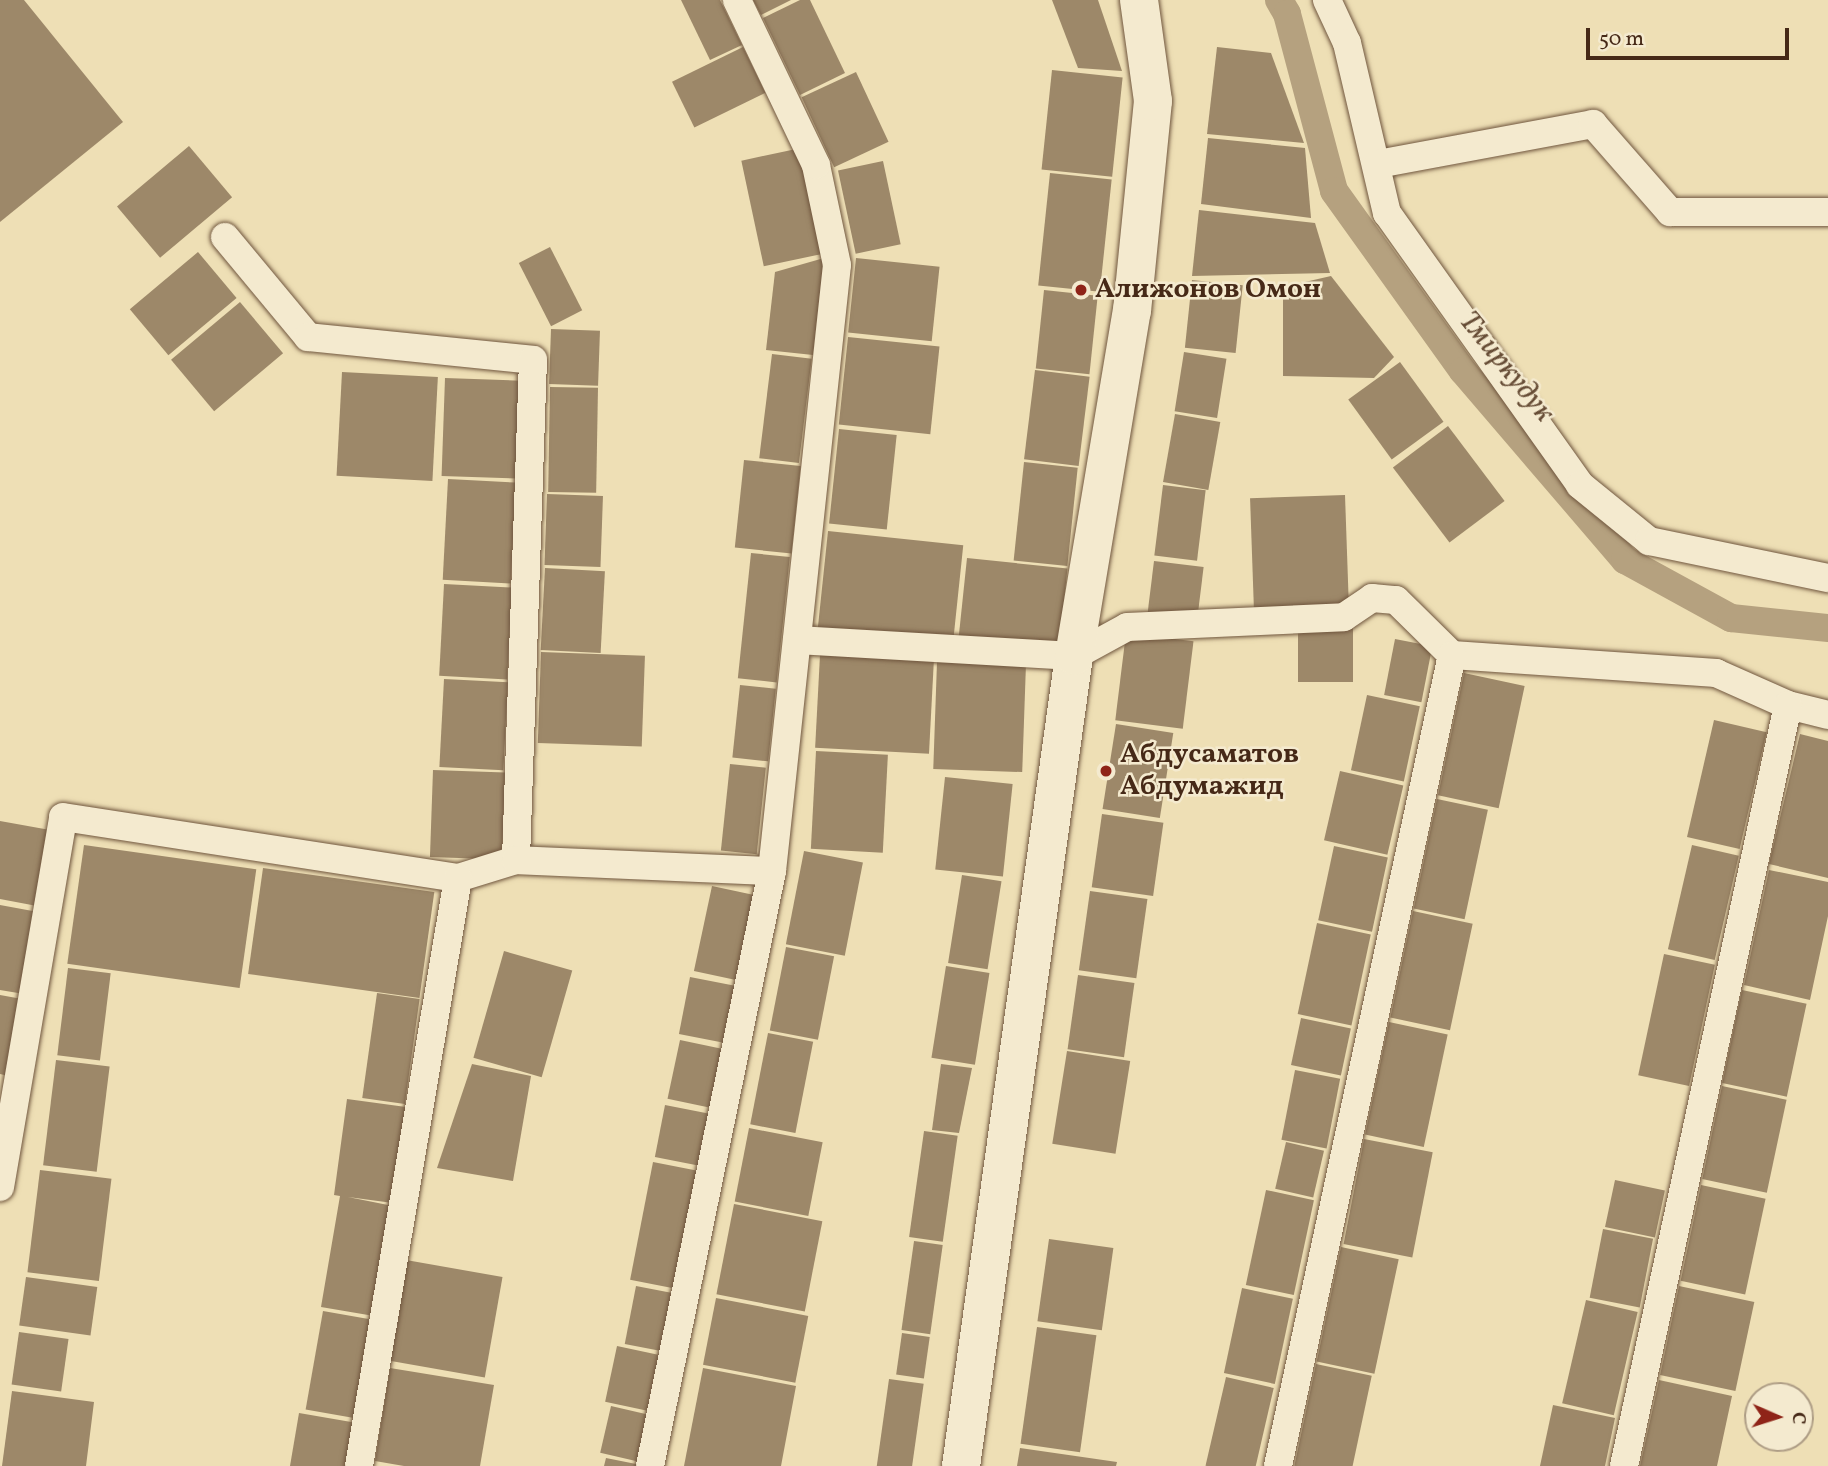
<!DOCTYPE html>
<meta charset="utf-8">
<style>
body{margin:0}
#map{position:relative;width:1828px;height:1466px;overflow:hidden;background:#eedfb5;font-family:Vollkorn,serif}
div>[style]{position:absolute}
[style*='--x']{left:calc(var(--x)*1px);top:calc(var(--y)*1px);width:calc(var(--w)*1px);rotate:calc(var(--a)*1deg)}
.canal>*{height:28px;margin:-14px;padding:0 14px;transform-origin:14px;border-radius:14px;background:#b5a17f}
.building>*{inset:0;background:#9d8869;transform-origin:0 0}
.roads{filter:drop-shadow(0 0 2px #70563e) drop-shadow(0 0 2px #70563e)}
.minor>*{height:28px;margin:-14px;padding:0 14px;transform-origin:14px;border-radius:14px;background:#f4eacf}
.secondary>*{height:38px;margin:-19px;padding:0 19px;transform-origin:19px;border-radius:19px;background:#f4eacf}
.dots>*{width:19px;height:19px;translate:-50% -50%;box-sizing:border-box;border:4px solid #f4eacf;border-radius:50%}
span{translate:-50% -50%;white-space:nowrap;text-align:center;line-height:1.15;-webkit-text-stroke:5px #f4eacf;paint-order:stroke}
.poi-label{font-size:28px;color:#462917;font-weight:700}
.left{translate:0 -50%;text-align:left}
.water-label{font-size:30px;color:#674d36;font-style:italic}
.north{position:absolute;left:1744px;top:1382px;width:70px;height:70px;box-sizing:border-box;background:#f4eacf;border:2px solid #ae9d85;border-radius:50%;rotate:93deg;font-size:19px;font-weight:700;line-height:28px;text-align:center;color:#462917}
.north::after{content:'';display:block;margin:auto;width:24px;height:32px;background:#8f2418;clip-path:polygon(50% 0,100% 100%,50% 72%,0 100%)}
.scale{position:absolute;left:1586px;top:28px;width:203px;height:32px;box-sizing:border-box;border:4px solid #462917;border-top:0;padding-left:9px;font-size:21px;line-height:24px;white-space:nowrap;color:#462917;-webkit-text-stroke:5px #f4eacf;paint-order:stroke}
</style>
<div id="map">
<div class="canal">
<i style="--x:1279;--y:0;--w:16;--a:60"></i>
<i style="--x:1287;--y:14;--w:183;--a:75.1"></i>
<i style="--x:1334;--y:191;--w:221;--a:54.4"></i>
<i style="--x:1463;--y:371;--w:249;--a:49.4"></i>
<i style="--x:1625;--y:560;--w:121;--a:28.7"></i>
<i style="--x:1731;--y:618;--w:98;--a:5.9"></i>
</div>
<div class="building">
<i style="clip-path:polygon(0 0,24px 0,123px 122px,0 222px)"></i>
<i style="clip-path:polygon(681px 0,720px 0,742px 45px,710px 60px)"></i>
<i style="clip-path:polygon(753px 0,791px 0,761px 15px)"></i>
<i style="clip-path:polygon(800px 0,810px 0,845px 73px,800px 95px,763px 18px)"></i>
<i style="clip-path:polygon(1052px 0,1098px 0,1122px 71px,1078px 68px)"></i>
<i style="left:743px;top:47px;width:51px;height:79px;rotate:64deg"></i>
<i style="clip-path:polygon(1217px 47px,1271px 53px,1304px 143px,1207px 134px)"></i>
<i style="left:1052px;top:70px;width:71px;height:100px;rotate:6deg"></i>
<i style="left:856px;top:72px;width:77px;height:60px;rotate:65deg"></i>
<i style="clip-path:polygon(1208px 138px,1305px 148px,1311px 218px,1201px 204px)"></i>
<i style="left:189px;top:146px;width:67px;height:94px;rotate:50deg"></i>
<i style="left:801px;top:148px;width:108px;height:61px;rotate:78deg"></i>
<i style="left:883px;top:161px;width:85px;height:46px;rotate:78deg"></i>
<i style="left:1050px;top:173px;width:62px;height:113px;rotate:6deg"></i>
<i style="clip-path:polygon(1199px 210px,1315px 223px,1330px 273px,1192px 276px)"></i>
<i style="left:550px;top:247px;width:71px;height:35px;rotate:63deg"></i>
<i style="left:198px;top:252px;width:60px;height:89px;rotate:50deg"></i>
<i style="clip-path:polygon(824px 258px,813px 355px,766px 350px,775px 272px)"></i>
<i style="left:856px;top:258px;width:84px;height:75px;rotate:6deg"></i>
<i style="clip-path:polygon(1331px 276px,1394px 357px,1374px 378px,1283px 376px,1283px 287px)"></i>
<i style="left:1192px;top:280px;width:51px;height:68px;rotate:6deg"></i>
<i style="left:1044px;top:290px;width:54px;height:79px;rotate:6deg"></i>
<i style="left:240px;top:302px;width:67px;height:90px;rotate:50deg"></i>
<i style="left:551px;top:329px;width:49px;height:55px;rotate:2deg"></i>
<i style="left:848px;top:337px;width:92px;height:88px;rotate:6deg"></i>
<i style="left:1184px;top:352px;width:43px;height:60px;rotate:9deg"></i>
<i style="left:772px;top:354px;width:40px;height:105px;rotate:7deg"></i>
<i style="left:1400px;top:362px;width:74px;height:64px;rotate:54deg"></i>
<i style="left:1035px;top:370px;width:55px;height:90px;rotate:7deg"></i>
<i style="left:342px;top:372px;width:96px;height:104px;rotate:3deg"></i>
<i style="left:445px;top:378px;width:76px;height:98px;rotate:2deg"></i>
<i style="left:550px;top:387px;width:48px;height:105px;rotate:1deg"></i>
<i style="left:1175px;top:414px;width:46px;height:69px;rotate:10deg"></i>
<i style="left:1448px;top:426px;width:94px;height:69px;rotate:53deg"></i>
<i style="left:839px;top:429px;width:58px;height:95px;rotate:6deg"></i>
<i style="left:744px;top:460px;width:57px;height:88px;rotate:6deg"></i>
<i style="left:1024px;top:462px;width:54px;height:99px;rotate:6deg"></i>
<i style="left:448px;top:479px;width:68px;height:101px;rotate:3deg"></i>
<i style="left:1163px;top:485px;width:43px;height:71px;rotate:7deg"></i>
<i style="left:547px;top:494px;width:56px;height:71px;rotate:2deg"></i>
<i style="left:1345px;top:495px;width:115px;height:95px;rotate:88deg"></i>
<i style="left:828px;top:531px;width:136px;height:102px;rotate:6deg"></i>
<i style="left:751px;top:553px;width:39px;height:126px;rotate:6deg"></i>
<i style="left:967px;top:558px;width:101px;height:89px;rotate:6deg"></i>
<i style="left:1154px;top:561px;width:50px;height:62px;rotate:7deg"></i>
<i style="left:545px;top:568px;width:60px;height:82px;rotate:3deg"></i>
<i style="left:444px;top:584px;width:68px;height:92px;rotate:3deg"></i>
<i style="left:1353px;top:628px;width:54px;height:55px;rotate:90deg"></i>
<i style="left:1126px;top:633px;width:68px;height:88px;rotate:7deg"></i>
<i style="left:1395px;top:639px;width:38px;height:57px;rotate:11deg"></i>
<i style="left:541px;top:652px;width:104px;height:91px;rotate:2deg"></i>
<i style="left:820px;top:655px;width:114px;height:93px;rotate:3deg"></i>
<i style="left:937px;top:662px;width:89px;height:107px;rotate:2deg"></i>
<i style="left:1464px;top:673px;width:62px;height:125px;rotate:12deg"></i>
<i style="left:444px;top:679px;width:64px;height:88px;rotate:3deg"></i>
<i style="left:740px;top:685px;width:36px;height:73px;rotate:6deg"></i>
<i style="left:1367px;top:695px;width:54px;height:77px;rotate:12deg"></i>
<i style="left:1714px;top:720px;width:54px;height:120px;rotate:13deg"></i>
<i style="left:1116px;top:724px;width:58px;height:86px;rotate:9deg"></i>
<i style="clip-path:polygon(1800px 734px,1828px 741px,1828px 878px,1769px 864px)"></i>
<i style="left:816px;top:751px;width:72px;height:98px;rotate:3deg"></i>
<i style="left:730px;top:764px;width:36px;height:87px;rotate:6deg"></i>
<i style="left:433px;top:770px;width:72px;height:87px;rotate:2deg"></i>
<i style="left:1340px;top:771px;width:65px;height:71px;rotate:13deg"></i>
<i style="left:945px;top:777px;width:68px;height:93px;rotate:6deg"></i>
<i style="left:1437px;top:799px;width:52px;height:112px;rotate:12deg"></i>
<i style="left:1102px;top:814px;width:62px;height:74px;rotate:8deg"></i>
<i style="clip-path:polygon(0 821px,50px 830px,37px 906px,0 899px)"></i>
<i style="left:84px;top:845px;width:174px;height:120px;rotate:8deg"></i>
<i style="left:1692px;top:845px;width:48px;height:107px;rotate:13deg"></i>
<i style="left:1334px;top:846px;width:55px;height:76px;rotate:12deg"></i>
<i style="left:804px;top:851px;width:60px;height:95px;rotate:11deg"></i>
<i style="left:263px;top:868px;width:173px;height:107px;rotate:8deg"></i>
<i style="clip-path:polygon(1769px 870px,1828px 882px,1828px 916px,1810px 1000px,1744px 985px)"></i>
<i style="left:962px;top:875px;width:40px;height:89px;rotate:9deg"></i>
<i style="left:712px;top:886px;width:43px;height:87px;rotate:12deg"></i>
<i style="left:1090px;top:891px;width:58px;height:80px;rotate:8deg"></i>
<i style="clip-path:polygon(0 905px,38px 912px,24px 994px,0 990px)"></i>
<i style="left:1413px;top:911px;width:61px;height:109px;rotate:12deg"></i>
<i style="left:1317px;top:923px;width:55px;height:93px;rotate:12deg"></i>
<i style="left:786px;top:947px;width:49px;height:85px;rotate:11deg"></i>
<i style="left:504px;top:951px;width:71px;height:111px;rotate:16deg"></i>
<i style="left:1664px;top:954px;width:52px;height:124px;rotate:12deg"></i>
<i style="left:946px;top:966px;width:44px;height:93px;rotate:9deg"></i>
<i style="left:68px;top:968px;width:43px;height:88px;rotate:7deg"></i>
<i style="left:1078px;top:975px;width:57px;height:75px;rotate:8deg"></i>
<i style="left:690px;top:977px;width:47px;height:58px;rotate:11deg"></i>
<i style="left:1742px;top:990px;width:66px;height:95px;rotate:12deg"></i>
<i style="left:377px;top:993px;width:43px;height:106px;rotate:8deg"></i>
<i style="clip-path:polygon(0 995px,22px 999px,9px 1076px,0 1074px)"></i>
<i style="left:1301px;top:1018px;width:51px;height:48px;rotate:12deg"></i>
<i style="left:1389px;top:1022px;width:60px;height:115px;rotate:12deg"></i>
<i style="left:768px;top:1033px;width:46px;height:93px;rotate:11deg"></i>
<i style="left:680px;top:1040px;width:45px;height:60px;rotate:12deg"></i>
<i style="left:1067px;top:1051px;width:64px;height:94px;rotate:9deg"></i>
<i style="left:56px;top:1060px;width:54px;height:106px;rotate:7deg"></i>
<i style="clip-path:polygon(472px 1064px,531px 1076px,513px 1181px,437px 1168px)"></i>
<i style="clip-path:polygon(941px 1064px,972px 1068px,959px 1133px,932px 1130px)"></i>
<i style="left:1295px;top:1070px;width:46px;height:71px;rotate:11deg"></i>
<i style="left:1722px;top:1086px;width:66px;height:95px;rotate:12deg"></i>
<i style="clip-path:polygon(347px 1099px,406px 1107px,393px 1203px,348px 1197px,393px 1206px,374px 1316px,321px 1307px,340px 1196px,334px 1195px)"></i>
<i style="left:665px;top:1105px;width:48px;height:53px;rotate:11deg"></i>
<i style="left:749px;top:1128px;width:75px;height:75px;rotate:11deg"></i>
<i style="left:924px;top:1131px;width:34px;height:107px;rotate:8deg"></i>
<i style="left:1364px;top:1139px;width:70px;height:107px;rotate:11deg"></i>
<i style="left:1286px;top:1142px;width:39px;height:48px;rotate:13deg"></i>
<i style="left:653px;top:1162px;width:48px;height:120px;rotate:11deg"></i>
<i style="left:40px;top:1170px;width:72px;height:103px;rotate:7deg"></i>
<i style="left:1615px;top:1180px;width:51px;height:48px;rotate:12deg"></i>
<i style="left:1701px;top:1185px;width:66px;height:98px;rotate:12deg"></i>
<i style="left:1266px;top:1190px;width:49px;height:97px;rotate:12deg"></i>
<i style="left:734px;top:1204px;width:90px;height:92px;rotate:11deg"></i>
<i style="left:1603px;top:1229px;width:51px;height:70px;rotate:11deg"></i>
<i style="left:1049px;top:1239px;width:65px;height:83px;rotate:8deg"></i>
<i style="left:914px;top:1241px;width:29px;height:90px;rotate:8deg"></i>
<i style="left:1341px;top:1247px;width:59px;height:117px;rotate:12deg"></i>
<i style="left:406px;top:1260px;width:98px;height:102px;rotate:10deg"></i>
<i style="left:26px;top:1277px;width:72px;height:49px;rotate:8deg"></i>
<i style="left:636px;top:1286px;width:41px;height:59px;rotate:11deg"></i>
<i style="left:1679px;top:1286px;width:77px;height:91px;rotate:12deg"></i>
<i style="left:1242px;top:1288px;width:52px;height:87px;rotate:12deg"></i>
<i style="left:716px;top:1298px;width:94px;height:68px;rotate:11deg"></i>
<i style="left:1586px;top:1300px;width:53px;height:106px;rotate:13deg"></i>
<i style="left:323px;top:1311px;width:52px;height:100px;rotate:10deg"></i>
<i style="left:1037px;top:1327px;width:60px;height:118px;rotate:8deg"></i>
<i style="left:19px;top:1332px;width:50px;height:53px;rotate:8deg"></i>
<i style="left:902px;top:1333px;width:28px;height:42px;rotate:8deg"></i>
<i style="left:617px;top:1346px;width:48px;height:57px;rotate:12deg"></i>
<i style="left:1316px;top:1364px;width:57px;height:104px;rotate:12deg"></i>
<i style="clip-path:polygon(390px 1368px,494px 1385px,480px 1466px,404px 1466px,375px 1461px)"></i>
<i style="clip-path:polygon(703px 1368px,796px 1386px,781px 1466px,684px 1466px)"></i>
<i style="left:1226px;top:1377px;width:49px;height:91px;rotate:13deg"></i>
<i style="left:889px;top:1379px;width:35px;height:88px;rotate:8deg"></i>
<i style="clip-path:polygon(1659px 1380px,1732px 1396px,1717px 1466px,1640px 1466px)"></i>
<i style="clip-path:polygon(12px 1391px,94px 1402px,86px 1466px,2px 1466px)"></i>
<i style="clip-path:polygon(1553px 1405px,1615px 1418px,1605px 1466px,1540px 1466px)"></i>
<i style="left:611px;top:1406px;width:41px;height:48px;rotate:13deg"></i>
<i style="clip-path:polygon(299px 1413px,357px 1423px,350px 1466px,290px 1466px)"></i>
<i style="clip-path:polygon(1020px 1448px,1117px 1462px,1116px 1466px,1017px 1466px)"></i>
<i style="clip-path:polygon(606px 1458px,641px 1465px,641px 1466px,604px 1466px)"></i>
</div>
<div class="roads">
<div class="minor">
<i style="--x:1327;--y:0;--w:47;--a:65.1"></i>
<i style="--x:1347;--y:43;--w:175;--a:76.8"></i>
<i style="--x:1387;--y:213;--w:334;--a:54.6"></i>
<i style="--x:1580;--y:485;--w:89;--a:39.1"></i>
<i style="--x:1649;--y:541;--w:183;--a:11.7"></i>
<i style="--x:1378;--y:164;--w:219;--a:-10.5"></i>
<i style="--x:1593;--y:124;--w:117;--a:48.8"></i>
<i style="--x:1670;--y:212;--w:158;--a:0"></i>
<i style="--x:225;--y:237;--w:130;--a:50.3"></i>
<i style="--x:308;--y:337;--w:226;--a:5.8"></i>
<i style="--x:533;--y:360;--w:500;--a:91.95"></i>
<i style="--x:797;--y:640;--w:277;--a:3.3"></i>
<i style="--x:1074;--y:656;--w:60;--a:-28.7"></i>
<i style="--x:1127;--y:627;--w:217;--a:-2.6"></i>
<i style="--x:1344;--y:617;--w:34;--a:-34"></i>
<i style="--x:1372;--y:598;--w:24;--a:5"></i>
<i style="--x:1396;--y:600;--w:78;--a:44.5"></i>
<i style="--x:1452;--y:655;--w:265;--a:3.9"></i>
<i style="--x:1716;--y:673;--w:79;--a:24"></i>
<i style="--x:1788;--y:705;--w:41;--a:14"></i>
<i style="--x:0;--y:1187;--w:375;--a:-80.3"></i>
<i style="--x:63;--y:817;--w:400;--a:8.8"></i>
<i style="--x:458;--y:878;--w:61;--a:-17.2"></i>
<i style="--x:516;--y:860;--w:256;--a:2.5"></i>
<i style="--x:359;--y:1466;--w:596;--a:-80.44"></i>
<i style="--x:650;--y:1466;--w:607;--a:-78.41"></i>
<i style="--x:772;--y:871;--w:609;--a:-83.88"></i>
<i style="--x:837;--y:265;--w:102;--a:-101.9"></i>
<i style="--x:816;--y:165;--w:183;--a:-115.6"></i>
<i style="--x:1278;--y:1466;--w:829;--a:-77.89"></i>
<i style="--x:1624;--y:1466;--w:778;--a:-77.84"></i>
</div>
<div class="secondary">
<i style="--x:961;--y:1466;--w:818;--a:-82.06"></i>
<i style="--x:1074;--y:656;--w:350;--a:-80.5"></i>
<i style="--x:1132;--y:311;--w:211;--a:-84.3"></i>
<i style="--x:1153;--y:101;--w:102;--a:-97.9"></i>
</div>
</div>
<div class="dots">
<i style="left:1081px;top:290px;background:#8f2418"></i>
<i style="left:1106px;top:771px;background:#8f2418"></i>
</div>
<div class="poi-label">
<span class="left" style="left:1095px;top:290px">Алижонов Омон</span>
<span class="left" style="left:1120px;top:771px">Абдусаматов<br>Абдумажид</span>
</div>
<div class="water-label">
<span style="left:1506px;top:367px;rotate:51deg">Тмиркудук</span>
</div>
<div class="north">С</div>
<div class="scale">50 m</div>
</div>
